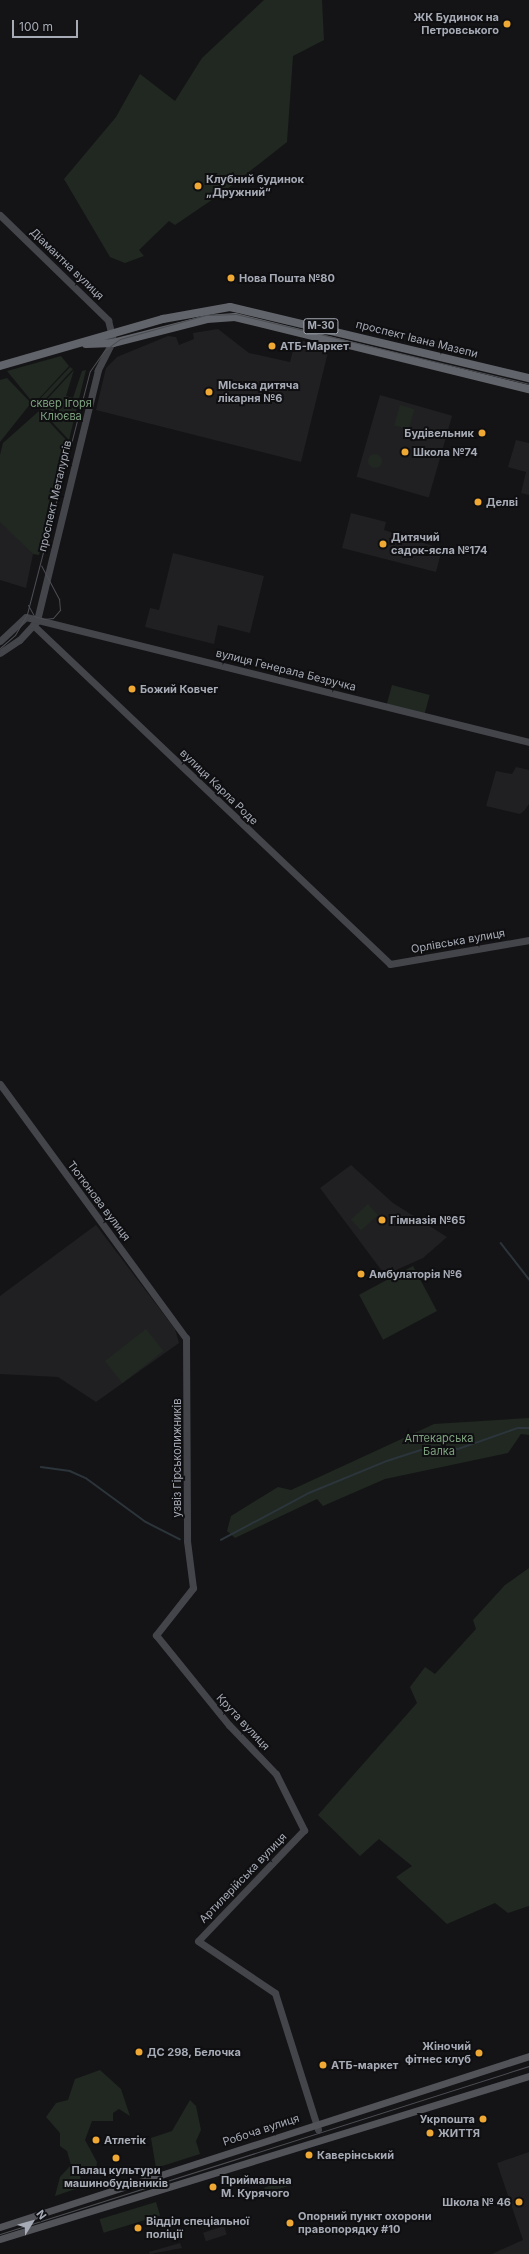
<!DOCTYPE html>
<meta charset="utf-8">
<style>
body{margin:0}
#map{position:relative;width:529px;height:2254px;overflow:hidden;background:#141416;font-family:Inter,sans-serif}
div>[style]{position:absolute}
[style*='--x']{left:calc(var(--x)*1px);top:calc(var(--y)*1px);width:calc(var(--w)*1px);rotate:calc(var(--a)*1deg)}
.built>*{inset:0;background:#202023;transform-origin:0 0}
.green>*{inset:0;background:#202821;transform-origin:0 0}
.round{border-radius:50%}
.stream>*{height:1.5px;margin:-0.75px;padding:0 0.75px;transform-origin:0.75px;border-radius:0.75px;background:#2c353b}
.secondary>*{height:7px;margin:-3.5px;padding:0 3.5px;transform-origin:3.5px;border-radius:3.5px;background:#43454a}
.primary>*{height:7px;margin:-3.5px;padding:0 3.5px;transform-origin:3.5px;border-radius:3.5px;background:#515359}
.highway>*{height:8px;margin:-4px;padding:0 4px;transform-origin:4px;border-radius:4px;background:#61646b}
.tram>*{height:1px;margin:-0.5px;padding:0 0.5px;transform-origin:0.5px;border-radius:0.5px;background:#4c4e53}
.dots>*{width:11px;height:11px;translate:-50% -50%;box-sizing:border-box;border:2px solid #0f0f11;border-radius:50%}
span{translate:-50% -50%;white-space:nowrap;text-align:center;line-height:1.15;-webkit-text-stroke:4px #0f0f11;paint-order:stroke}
.shield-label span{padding:1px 3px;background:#0f0f11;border:1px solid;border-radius:3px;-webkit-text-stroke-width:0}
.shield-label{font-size:10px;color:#a6abb6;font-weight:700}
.poi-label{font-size:11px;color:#a6abb6;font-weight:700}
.right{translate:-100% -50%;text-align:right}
.left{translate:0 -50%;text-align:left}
.street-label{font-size:11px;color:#a6abb6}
.park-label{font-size:11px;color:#7da07e}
.north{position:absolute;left:12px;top:2202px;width:40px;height:40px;-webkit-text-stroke:3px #0f0f11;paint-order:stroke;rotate:53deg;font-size:11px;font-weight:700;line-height:16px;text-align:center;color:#a6abb6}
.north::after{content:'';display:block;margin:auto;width:14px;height:18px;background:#a6abb6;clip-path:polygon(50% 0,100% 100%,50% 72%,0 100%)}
.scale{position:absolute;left:12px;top:20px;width:66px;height:18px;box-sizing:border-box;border:2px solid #a6abb6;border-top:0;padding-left:5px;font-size:12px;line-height:14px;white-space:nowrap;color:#a6abb6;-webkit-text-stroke:3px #0f0f11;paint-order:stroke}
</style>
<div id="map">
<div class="built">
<i style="clip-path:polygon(218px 329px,249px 353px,290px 362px,296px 339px,329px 348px,301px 462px,96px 410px,106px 368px,117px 357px,168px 336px,176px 337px,179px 345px,194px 339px,193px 333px)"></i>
<i style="left:380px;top:395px;width:75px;height:85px;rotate:16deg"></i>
<i style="clip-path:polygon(516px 440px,529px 443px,529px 495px,521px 493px,526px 472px,508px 467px)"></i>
<i style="clip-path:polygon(351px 513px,386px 522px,384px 530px,442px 549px,436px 572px,342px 548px)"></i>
<i style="clip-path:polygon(0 519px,33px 554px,26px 588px,0 580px)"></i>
<i style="clip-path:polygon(173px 553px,264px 576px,250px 633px,218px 625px,214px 644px,145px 627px,150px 608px,159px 610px)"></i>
<i style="clip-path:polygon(516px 767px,529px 770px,529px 804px,524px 811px,520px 814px,486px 806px,496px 771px,512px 774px)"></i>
<i style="clip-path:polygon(351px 1165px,393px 1203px,447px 1237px,423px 1258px,385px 1275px,320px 1188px)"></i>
<i style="clip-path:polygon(96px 1225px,175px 1329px,179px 1343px,96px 1402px,58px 1377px,0 1374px,0 1296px)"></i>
<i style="clip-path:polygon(529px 2152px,529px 2254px,492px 2254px,523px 2240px,497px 2163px)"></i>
<i style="left:224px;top:2226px;width:9px;height:22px;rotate:72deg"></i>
<i style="clip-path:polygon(180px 2243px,182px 2248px,150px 2254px,149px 2252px)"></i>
</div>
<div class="green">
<i style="clip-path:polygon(264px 0,322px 0,324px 40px,293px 56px,287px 142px,222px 193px,175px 225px,169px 221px,139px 250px,144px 256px,125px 263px,110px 257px,64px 179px,116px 117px,140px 74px,175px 101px,202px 58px)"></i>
<i style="clip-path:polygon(61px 356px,69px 366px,34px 404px,7px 371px)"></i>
<i style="clip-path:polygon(70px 367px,73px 369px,38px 407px,35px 404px)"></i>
<i style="clip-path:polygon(74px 370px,66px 396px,73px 398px,82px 371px,86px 370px,69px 440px,39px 408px)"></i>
<i style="clip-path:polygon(7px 378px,31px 403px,0 442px,0 380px)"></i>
<i style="left:400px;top:405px;width:15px;height:21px;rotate:16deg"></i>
<i style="clip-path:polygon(39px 411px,68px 442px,39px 555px,33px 554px,0 522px,0 455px,3px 443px)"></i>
<i class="round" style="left:368px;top:454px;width:14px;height:14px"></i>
<i style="left:392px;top:685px;width:39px;height:20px;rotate:15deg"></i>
<i style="left:368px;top:1204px;width:15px;height:23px;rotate:48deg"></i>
<i style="left:413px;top:1266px;width:51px;height:61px;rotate:62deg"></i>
<i style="left:146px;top:1329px;width:28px;height:52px;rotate:52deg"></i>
<i style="clip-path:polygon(529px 1418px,529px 1435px,521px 1434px,508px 1453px,385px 1479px,323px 1506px,317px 1499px,235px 1538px,227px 1531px,231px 1516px,278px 1487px,291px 1490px,434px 1424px)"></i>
<i style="clip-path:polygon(529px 1568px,529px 1906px,508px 1913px,495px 1903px,447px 1924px,396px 1877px,412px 1866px,379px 1839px,360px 1856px,318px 1815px,417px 1703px,410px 1687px,425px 1667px,435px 1674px,476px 1629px,473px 1620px,505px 1585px)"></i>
<i style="clip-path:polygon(100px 2070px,121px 2089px,130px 2116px,119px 2109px,113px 2113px,113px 2121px,92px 2121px,85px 2140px,97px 2162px,96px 2170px,80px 2173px,81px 2187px,55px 2196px,60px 2177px,71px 2165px,67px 2151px,60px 2146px,60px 2133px,46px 2117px,56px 2103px,68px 2100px,75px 2079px)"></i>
<i style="clip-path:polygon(190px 2100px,196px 2106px,201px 2130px,196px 2141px,200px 2154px,156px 2168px,151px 2138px,172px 2131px)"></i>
<i style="left:287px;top:2180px;width:6px;height:24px;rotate:72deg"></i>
<i style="left:156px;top:2202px;width:14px;height:59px;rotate:73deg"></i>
</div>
<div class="stream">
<i style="--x:501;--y:1243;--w:46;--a:52.1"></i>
<i style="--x:41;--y:1467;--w:29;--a:8"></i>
<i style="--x:70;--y:1471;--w:17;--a:24"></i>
<i style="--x:86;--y:1478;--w:74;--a:36.3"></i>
<i style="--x:146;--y:1522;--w:38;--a:27"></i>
<i style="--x:221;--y:1540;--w:100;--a:-28.1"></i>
<i style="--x:309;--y:1493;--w:84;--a:-22.3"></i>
<i style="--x:387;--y:1461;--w:36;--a:-18"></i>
<i style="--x:421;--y:1450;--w:37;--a:-2"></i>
<i style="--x:458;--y:1449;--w:64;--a:-19.3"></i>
<i style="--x:518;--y:1428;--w:11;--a:0"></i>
</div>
<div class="secondary">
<i style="--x:0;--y:215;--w:151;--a:44.2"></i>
<i style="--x:108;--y:320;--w:21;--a:76"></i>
<i style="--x:113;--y:340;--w:34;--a:117"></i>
<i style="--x:98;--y:370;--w:258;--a:103.7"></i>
<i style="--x:37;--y:621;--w:26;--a:133"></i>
<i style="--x:19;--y:640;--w:23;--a:146"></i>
<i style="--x:33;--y:625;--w:492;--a:43.5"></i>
<i style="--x:390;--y:964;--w:141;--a:-9.8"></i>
<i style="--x:0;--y:641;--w:35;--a:-43"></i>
<i style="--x:26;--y:617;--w:518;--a:13.96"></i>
<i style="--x:0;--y:1084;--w:315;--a:53.8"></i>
<i style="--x:186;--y:1338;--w:203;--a:89.7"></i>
<i style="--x:187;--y:1541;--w:47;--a:82.7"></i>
<i style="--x:193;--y:1588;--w:60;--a:128.2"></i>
<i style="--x:156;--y:1635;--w:116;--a:51"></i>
<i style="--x:229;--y:1725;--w:68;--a:46.2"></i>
<i style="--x:276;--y:1774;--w:63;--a:63.4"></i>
<i style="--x:304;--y:1830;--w:153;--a:133.7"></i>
<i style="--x:198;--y:1941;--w:93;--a:34"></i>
<i style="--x:275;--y:1993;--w:143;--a:72.5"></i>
</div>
<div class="primary">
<i style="--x:0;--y:2227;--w:556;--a:-17.91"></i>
<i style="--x:0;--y:2239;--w:554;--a:-17.13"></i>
</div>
<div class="highway">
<i style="--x:86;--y:344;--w:27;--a:-2"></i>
<i style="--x:113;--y:343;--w:97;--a:-14.3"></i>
<i style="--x:207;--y:319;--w:28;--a:-4"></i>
<i style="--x:235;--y:317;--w:303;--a:13.8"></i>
<i style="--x:0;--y:366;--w:170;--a:-16.1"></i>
<i style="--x:163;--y:319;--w:68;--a:-10.2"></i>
<i style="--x:230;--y:307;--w:307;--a:13.4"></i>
</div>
<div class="tram">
<i style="--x:28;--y:605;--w:13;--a:61"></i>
<i style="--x:34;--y:616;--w:10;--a:17"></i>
<i style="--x:44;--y:619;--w:9;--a:-6"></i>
<i style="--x:53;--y:618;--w:11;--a:-49"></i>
<i style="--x:60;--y:610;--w:11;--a:-95"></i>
<i style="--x:59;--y:599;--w:38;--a:-118"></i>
<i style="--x:0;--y:648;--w:20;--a:-41"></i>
<i style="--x:15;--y:635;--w:24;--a:-60"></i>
<i style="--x:27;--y:614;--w:251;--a:-75.5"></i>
<i style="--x:90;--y:371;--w:24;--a:-55"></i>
<i style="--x:104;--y:351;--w:20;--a:-37"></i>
<i style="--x:120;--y:339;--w:89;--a:-15.6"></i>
<i style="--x:206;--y:315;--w:30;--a:-2"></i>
<i style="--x:236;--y:314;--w:301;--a:13.4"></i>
<i style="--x:0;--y:2234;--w:555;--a:-17.62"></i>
</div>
<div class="dots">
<i style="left:507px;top:24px;background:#eea833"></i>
<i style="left:198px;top:186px;background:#eea833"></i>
<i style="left:231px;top:278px;background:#eea833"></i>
<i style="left:272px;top:346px;background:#eea833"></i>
<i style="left:209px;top:392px;background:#eea833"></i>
<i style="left:482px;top:433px;background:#eea833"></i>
<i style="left:405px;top:452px;background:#eea833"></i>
<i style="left:478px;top:502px;background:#eea833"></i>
<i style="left:383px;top:544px;background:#eea833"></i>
<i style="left:132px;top:689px;background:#eea833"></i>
<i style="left:382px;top:1220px;background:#eea833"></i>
<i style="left:361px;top:1274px;background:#eea833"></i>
<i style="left:139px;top:2052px;background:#eea833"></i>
<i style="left:479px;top:2053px;background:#eea833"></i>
<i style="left:323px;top:2065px;background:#eea833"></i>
<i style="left:483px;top:2119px;background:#eea833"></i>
<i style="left:430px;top:2133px;background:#eea833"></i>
<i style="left:96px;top:2140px;background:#eea833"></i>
<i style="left:309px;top:2155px;background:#eea833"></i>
<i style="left:116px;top:2158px;background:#eea833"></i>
<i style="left:213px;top:2187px;background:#eea833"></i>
<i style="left:519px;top:2202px;background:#eea833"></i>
<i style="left:290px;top:2223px;background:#eea833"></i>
<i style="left:138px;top:2228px;background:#eea833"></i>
</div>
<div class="shield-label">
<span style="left:321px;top:326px">М-30</span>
</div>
<div class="poi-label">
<span class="right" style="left:499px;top:24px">ЖК Будинок на<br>Петровського</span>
<span class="left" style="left:206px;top:186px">Клубний будинок<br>„Дружний“</span>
<span class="left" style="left:239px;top:278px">Нова Пошта №80</span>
<span class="left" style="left:280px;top:346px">АТБ-Маркет</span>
<span class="left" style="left:218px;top:392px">МІська дитяча<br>лікарня №6</span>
<span class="right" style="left:474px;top:433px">Будівельник</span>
<span class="left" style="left:413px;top:452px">Школа №74</span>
<span class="left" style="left:486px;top:502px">Делві</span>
<span class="left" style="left:391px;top:544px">Дитячий<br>садок-ясла №174</span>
<span class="left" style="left:140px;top:689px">Божий Ковчег</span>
<span class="left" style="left:390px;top:1220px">Гімназія №65</span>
<span class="left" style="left:369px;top:1274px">Амбулаторія №6</span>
<span class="right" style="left:471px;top:2053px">Жіночий<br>фітнес клуб</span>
<span class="left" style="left:147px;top:2052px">ДС 298, Белочка</span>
<span class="left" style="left:331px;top:2065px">АТБ-маркет</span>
<span class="right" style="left:475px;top:2119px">Укрпошта</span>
<span class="left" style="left:438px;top:2133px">ЖИТТЯ</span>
<span class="left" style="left:104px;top:2140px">Атлетік</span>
<span class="left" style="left:317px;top:2155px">Каверінський</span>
<span style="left:116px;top:2177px">Палац культури<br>машинобудівників</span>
<span class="left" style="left:221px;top:2187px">Приймальна<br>М. Курячого</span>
<span class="right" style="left:511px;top:2202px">Школа № 46</span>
<span class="left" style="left:298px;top:2223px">Опорний пункт охорони<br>правопорядку #10</span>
<span class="left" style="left:146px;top:2228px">Відділ спеціальної<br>поліції</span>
</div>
<div class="street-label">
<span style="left:67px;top:264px;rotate:44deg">Діамантна вулиця</span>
<span style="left:417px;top:339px;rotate:14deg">проспект Івана Мазепи</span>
<span style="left:55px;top:496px;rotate:-77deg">проспект Металургів</span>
<span style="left:286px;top:670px;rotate:14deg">вулиця Генерала Безручка</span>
<span style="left:219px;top:787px;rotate:44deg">вулиця Карла Роде</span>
<span style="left:458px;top:941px;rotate:-10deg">Орлівська вулиця</span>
<span style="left:99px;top:1201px;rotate:53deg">Тютюнова вулиця</span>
<span style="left:177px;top:1458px;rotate:-90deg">узвіз Гірськолижників</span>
<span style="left:243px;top:1722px;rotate:47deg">Крута вулиця</span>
<span style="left:243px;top:1878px;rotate:-46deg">Артилерійська вулиця</span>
<span style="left:261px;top:2130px;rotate:-18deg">Робоча вулиця</span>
</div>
<div class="park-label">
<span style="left:61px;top:410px">сквер Ігоря<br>Клюєва</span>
<span style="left:439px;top:1445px">Аптекарська<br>Балка</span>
</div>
<div class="north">N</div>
<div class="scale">100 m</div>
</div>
